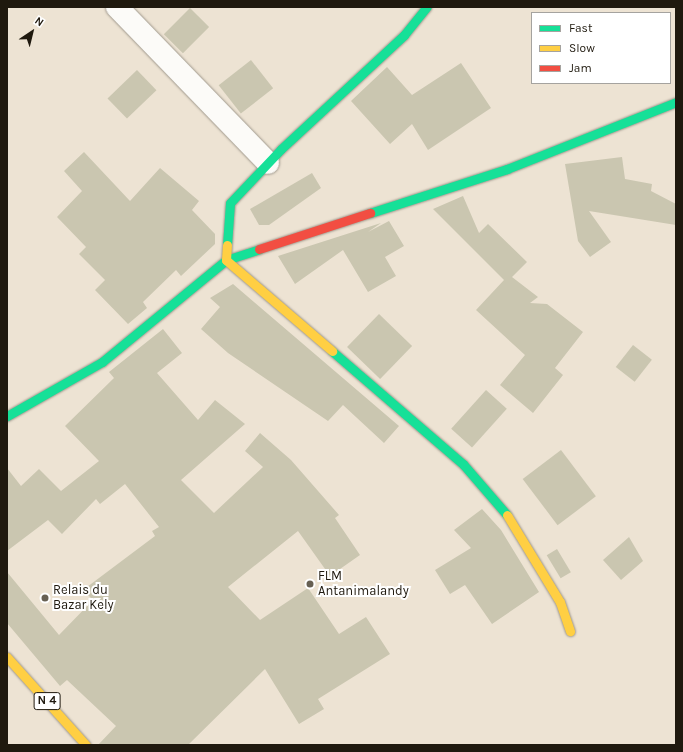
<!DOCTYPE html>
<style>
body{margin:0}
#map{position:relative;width:683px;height:752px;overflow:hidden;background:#ede3d3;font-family:Karla,sans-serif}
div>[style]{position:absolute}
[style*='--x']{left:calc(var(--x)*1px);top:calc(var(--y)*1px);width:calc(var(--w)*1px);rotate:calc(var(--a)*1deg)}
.building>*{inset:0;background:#cac6b0;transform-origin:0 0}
.roads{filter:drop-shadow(0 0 1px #a0998d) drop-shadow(0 0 1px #a0998d)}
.street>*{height:22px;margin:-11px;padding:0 11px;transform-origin:11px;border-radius:11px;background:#fcfbf8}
.fast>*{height:9px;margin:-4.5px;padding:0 4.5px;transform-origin:4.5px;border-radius:4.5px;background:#16e098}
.slow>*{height:9px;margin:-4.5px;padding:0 4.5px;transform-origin:4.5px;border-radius:4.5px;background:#ffcf43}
.jam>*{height:9px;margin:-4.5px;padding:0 4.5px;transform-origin:4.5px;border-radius:4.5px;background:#f24e42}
.dots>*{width:11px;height:11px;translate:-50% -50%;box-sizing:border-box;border:2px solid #fff;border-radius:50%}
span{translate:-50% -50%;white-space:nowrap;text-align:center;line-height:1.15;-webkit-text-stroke:4px #fff;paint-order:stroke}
.shield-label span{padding:1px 3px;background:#fff;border:1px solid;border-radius:3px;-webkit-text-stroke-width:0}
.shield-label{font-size:12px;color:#1f190e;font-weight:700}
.poi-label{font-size:13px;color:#1f190e}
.left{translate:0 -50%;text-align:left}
.frame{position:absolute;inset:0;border:8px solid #1f190e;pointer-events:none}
.legend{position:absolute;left:531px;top:12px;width:140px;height:72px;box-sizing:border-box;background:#fff;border:1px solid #a5a39f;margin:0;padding:5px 7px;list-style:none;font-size:12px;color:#1f190e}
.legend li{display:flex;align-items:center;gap:8px;height:20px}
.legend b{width:20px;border:1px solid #a5a39f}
.north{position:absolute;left:12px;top:12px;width:40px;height:40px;-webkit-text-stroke:3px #fff;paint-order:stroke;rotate:35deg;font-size:11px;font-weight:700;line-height:16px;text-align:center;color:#1f190e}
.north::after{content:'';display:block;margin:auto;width:14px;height:18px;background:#1f190e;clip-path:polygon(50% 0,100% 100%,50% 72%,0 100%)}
</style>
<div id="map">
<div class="building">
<i style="left:190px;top:8px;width:27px;height:37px;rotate:45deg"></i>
<i style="left:251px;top:60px;width:36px;height:41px;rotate:52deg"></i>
<i style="clip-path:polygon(461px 63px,491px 108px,428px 150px,412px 124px,390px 144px,351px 101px,387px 67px,412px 95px)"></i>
<i style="left:137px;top:70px;width:28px;height:41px;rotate:46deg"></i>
<i style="clip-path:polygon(84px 152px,130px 201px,160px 168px,199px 201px,192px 210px,215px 234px,215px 244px,181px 276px,176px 270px,143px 302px,147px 308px,128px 324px,95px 290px,105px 280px,79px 254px,86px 247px,57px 217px,82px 191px,64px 171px)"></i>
<i style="clip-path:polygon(622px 157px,625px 179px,652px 184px,651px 191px,676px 204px,676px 225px,589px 211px,611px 242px,590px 257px,578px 241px,565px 164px)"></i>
<i style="clip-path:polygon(312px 173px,321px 188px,269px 225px,259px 225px,250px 209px)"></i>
<i style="clip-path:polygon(463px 196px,479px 233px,488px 224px,527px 262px,512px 277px,538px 297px,530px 303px,547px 304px,583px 332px,555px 368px,563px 375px,533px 413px,500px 385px,525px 355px,476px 310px,504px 280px,433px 209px)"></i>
<i style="clip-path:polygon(389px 221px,404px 246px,385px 257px,396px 276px,368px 292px,343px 250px,295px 284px,278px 256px,381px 223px,368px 232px)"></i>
<i style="clip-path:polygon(233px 284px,399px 426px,384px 443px,343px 405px,328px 421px,228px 353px,201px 329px,220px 307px,210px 298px)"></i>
<i style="left:379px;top:314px;width:46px;height:46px;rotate:44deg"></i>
<i style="clip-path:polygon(163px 329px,182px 353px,157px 373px,198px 420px,215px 400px,245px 424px,181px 480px,214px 513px,263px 467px,245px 451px,260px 433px,291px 460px,339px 515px,335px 518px,360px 555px,330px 576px,298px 531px,228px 587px,260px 620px,308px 588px,339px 634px,366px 617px,390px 654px,318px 699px,324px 709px,299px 724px,265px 669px,188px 745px,98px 745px,116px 726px,67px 680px,60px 686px,7px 623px,7px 572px,59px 635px,93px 600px,83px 590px,155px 536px,152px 531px,159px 527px,125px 484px,100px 504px,96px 499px,62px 534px,48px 520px,7px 551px,7px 468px,21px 486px,39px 469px,61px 491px,99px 461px,65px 426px,114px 378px,109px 372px)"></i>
<i style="left:633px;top:345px;width:24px;height:28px;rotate:38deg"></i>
<i style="left:486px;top:390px;width:28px;height:52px;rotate:42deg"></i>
<i style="left:561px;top:450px;width:58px;height:48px;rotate:53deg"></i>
<i style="clip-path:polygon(482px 509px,501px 530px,539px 592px,492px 624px,465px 585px,450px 594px,435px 570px,471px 548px,454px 530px)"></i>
<i style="clip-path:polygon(629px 537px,643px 561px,621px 580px,603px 560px)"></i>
<i style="left:557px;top:549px;width:27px;height:12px;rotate:59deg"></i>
</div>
<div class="roads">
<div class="street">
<i style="--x:117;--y:7;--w:217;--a:45.9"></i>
</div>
<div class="fast">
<i style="--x:370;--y:213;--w:144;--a:-17.8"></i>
<i style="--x:507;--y:169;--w:182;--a:-21.6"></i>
<i style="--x:227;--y:245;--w:42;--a:-85.9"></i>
<i style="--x:230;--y:203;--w:74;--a:-46.6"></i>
<i style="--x:281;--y:149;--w:168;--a:-42.8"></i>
<i style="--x:404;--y:35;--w:36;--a:-51"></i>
<i style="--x:332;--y:351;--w:173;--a:40.8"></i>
<i style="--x:463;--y:464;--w:67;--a:49.2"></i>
<i style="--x:7;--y:416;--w:109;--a:-29.6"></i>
<i style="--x:102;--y:362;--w:161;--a:-39.4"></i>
<i style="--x:226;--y:260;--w:35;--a:-18"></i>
</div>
<div class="slow">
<i style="--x:227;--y:245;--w:15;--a:94"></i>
<i style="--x:226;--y:260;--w:140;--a:40.6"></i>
<i style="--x:507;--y:515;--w:102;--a:58.7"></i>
<i style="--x:560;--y:602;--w:31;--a:71"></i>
<i style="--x:7;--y:657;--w:118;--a:48.1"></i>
</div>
<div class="jam">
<i style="--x:259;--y:249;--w:117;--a:-18"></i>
</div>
</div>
<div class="dots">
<i style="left:310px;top:584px;background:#676053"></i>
<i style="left:45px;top:598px;background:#676053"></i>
</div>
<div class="shield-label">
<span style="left:47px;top:701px">N 4</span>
</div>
<div class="poi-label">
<span class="left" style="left:318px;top:584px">FLM<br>Antanimalandy</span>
<span class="left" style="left:53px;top:598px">Relais du<br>Bazar Kely</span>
</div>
<div class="frame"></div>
<ul class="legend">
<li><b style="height:5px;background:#16e098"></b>Fast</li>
<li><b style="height:5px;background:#ffcf43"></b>Slow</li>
<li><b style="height:5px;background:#f24e42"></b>Jam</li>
</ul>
<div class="north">N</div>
</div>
